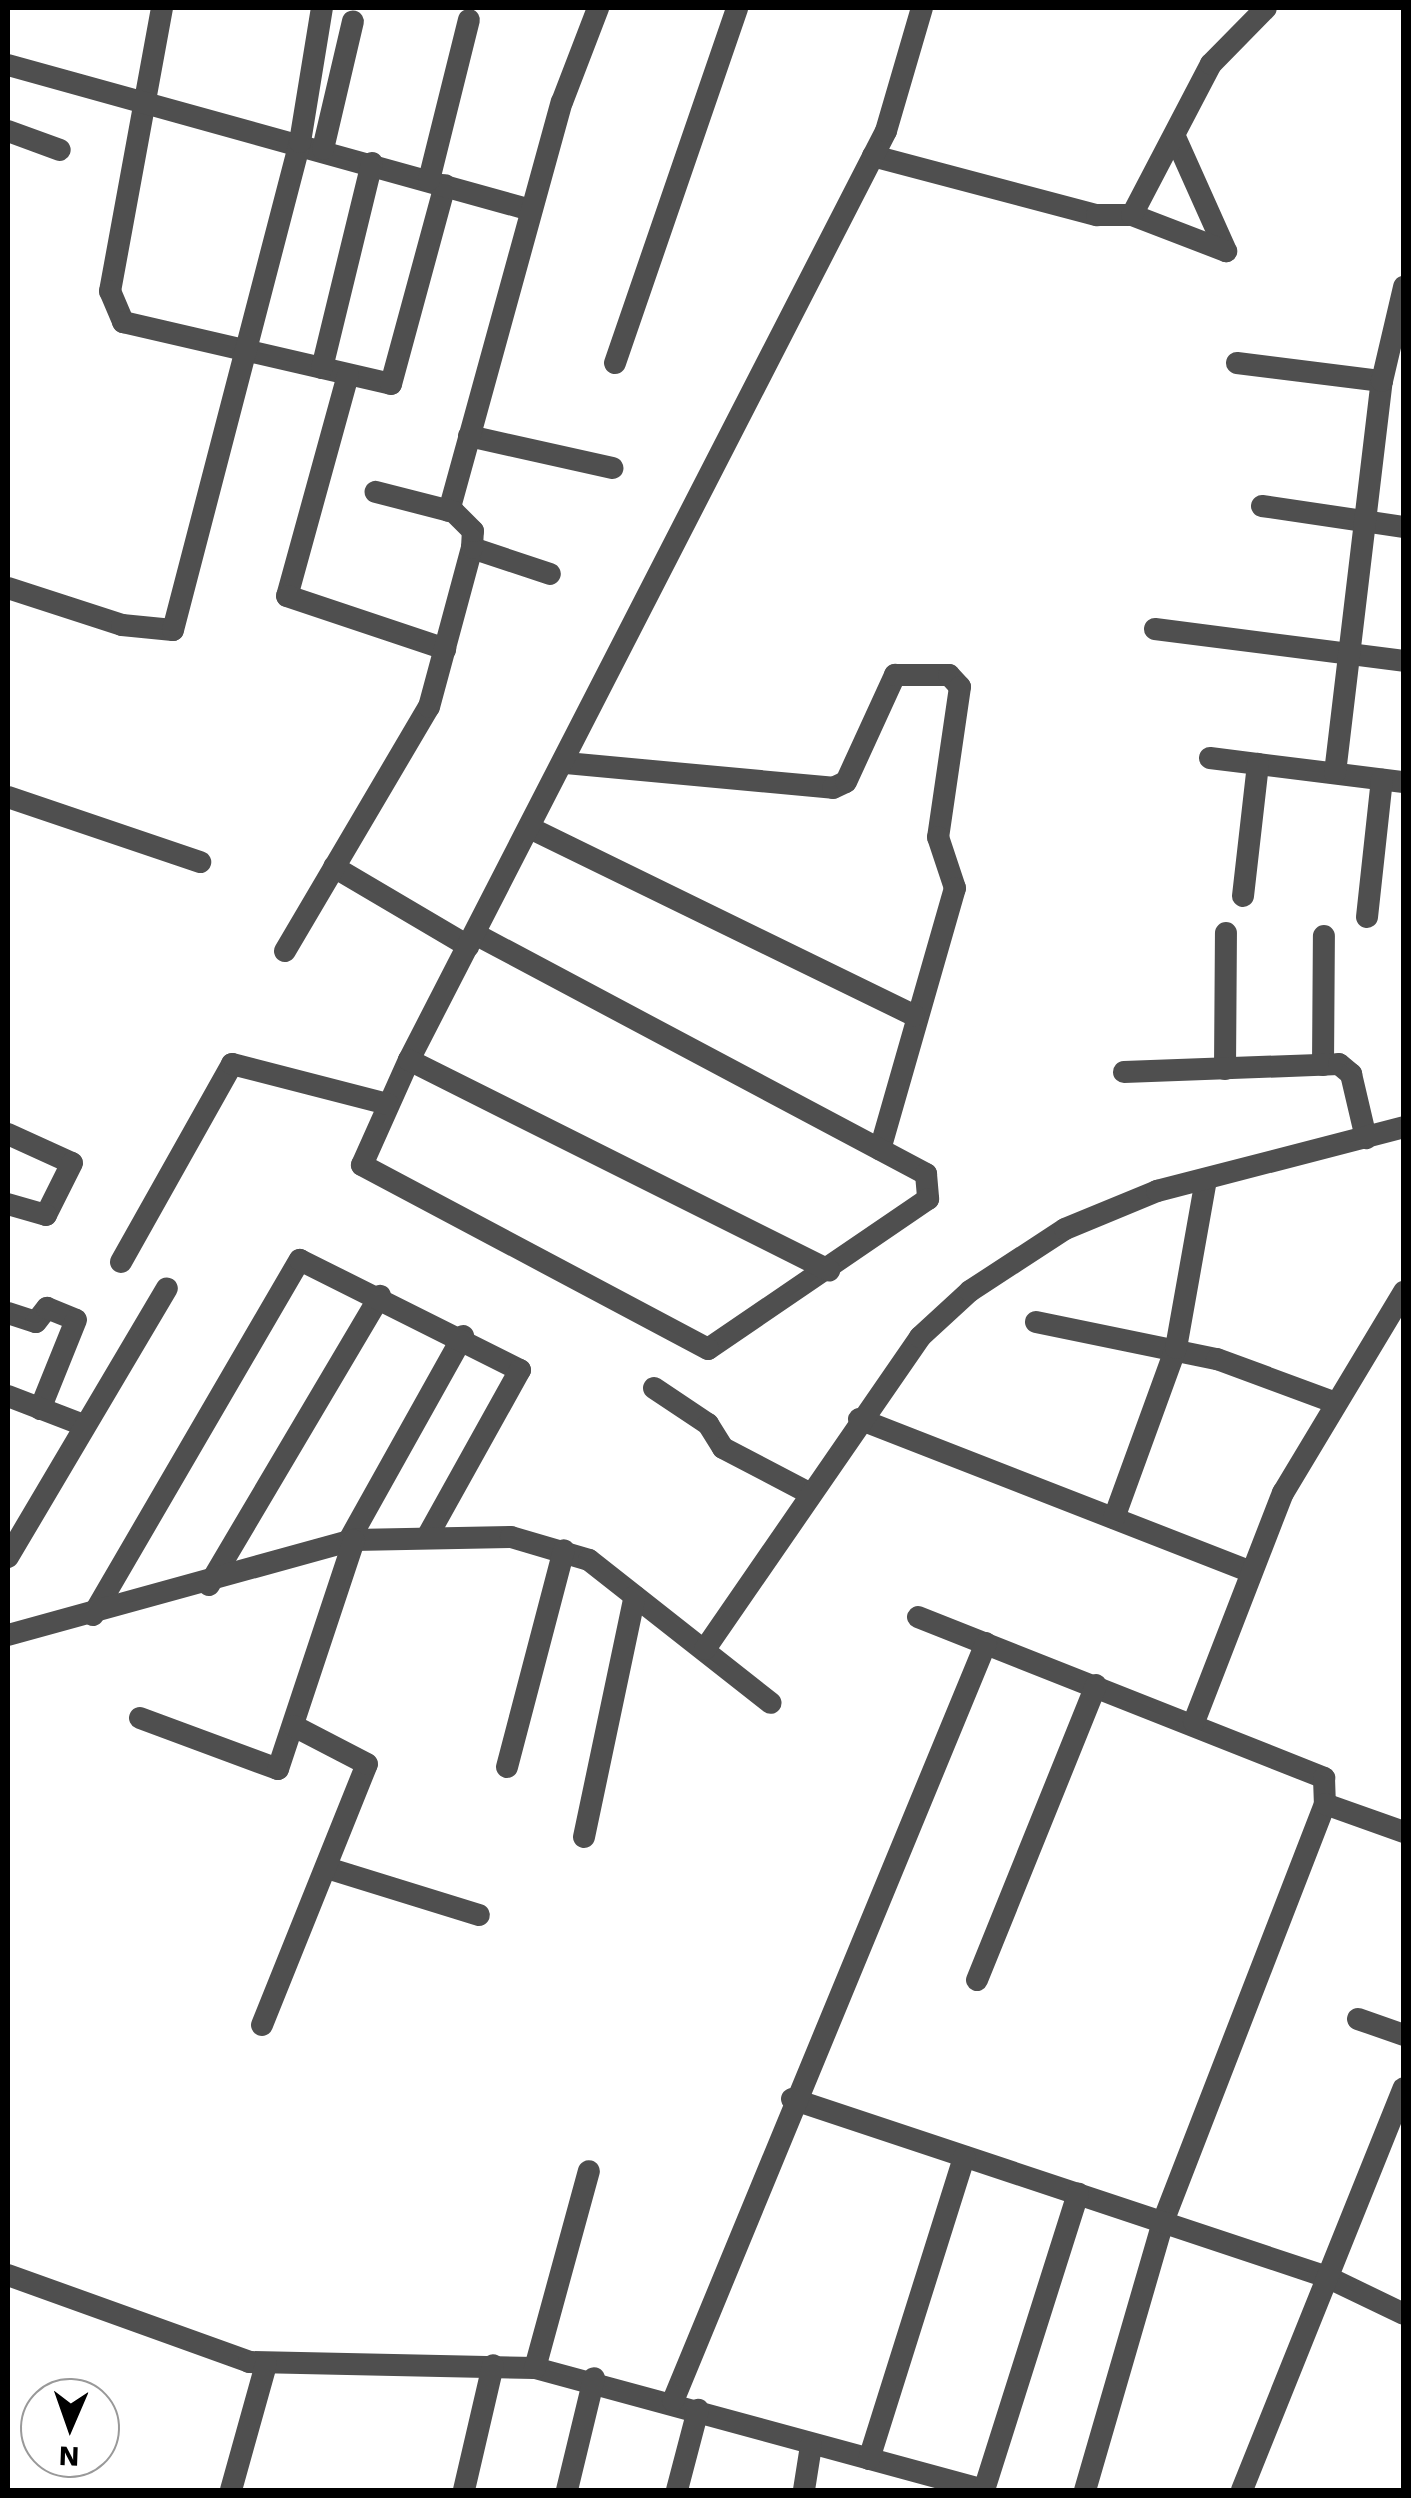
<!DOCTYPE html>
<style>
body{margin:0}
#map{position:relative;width:1411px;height:2498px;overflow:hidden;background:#fff;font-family:"Work Sans",sans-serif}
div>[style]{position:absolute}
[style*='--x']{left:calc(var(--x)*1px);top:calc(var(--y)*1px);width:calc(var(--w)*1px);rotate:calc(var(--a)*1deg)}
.minor>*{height:22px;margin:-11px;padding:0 11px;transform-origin:11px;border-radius:11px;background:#4f4f4f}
span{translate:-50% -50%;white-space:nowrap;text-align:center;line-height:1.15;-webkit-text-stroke:8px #fff;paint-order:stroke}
.frame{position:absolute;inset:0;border:10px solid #000;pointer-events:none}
.north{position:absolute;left:20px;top:2378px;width:100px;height:100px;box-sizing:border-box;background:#fff;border:2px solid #999;border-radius:50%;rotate:182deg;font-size:28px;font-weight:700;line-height:40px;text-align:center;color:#000}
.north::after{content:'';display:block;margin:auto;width:35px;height:45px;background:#000;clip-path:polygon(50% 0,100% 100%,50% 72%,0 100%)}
</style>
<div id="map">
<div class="minor">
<i style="--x:162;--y:8;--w:288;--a:100.4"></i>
<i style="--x:110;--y:291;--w:34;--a:67"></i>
<i style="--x:123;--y:322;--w:275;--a:13"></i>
<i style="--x:391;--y:384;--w:206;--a:-74.8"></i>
<i style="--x:8;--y:65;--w:543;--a:15.5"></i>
<i style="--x:8;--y:131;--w:55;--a:20.1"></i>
<i style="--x:1175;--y:137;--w:125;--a:65.9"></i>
<i style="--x:323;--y:149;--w:131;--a:-76.8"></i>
<i style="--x:873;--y:156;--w:232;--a:14.8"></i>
<i style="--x:1097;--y:215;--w:35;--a:0"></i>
<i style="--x:1132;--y:215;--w:101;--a:21"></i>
<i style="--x:429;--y:180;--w:165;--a:-76"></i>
<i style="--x:1132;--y:215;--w:170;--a:-62.4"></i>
<i style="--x:1211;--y:64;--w:78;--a:-45.5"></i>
<i style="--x:615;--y:363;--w:375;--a:-71"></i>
<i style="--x:1237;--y:363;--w:146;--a:7.1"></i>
<i style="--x:322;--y:368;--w:211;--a:-76.3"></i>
<i style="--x:348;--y:375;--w:229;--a:105.4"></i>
<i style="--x:287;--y:596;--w:167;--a:18.5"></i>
<i style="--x:469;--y:436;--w:147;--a:12.6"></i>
<i style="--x:1262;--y:506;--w:144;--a:8.4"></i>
<i style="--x:449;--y:511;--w:424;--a:-74.6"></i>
<i style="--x:562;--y:102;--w:101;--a:-69"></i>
<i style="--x:472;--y:548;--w:82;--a:18.4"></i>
<i style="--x:8;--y:588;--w:120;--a:18"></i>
<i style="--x:122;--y:625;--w:51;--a:5.6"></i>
<i style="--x:173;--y:630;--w:504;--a:-75.41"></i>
<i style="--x:300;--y:142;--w:136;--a:-80.7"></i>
<i style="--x:1155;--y:629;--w:251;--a:7.3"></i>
<i style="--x:1210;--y:758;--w:195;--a:7.1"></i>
<i style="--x:566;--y:763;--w:268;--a:5.3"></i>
<i style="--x:833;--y:788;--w:14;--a:-25"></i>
<i style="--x:846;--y:782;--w:118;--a:-65.4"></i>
<i style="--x:895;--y:675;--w:54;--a:0"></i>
<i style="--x:949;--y:675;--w:16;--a:47"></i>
<i style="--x:960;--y:687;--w:152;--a:98.3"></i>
<i style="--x:938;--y:837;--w:54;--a:71.6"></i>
<i style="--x:955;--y:888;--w:272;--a:106"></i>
<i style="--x:1335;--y:773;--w:395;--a:-83.2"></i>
<i style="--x:1382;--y:381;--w:97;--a:-76.8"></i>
<i style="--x:8;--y:797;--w:203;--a:18.7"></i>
<i style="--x:532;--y:829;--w:425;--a:26"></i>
<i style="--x:334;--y:867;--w:156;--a:30.5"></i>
<i style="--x:1243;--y:896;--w:133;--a:-83.5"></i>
<i style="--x:1367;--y:917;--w:138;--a:-83.8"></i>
<i style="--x:475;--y:934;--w:511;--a:28.02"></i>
<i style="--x:926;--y:1174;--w:25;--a:85"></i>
<i style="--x:928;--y:1199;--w:266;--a:145.7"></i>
<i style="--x:708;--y:1349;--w:392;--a:-152"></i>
<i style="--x:362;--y:1165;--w:115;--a:-65.9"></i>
<i style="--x:409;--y:1060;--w:1044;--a:-62.82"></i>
<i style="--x:886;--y:131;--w:128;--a:-73.7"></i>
<i style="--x:285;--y:951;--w:283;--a:-59.5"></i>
<i style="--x:429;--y:707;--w:165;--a:-74.9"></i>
<i style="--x:472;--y:548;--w:17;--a:-87"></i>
<i style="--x:473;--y:531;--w:27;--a:-135"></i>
<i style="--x:454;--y:512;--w:81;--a:-165.6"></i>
<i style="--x:409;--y:1060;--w:470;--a:26.6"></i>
<i style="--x:1323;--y:1065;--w:129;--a:-89.6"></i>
<i style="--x:1225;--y:1069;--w:136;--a:-89.6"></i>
<i style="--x:1124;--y:1072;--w:215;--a:-2.1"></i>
<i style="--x:1339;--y:1064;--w:16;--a:40"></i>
<i style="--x:1351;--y:1074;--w:66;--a:76.8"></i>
<i style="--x:8;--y:1134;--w:70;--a:24.4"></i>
<i style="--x:72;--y:1163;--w:58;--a:116.6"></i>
<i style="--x:46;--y:1215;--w:40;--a:-164"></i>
<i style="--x:121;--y:1262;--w:227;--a:-60.7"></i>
<i style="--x:232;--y:1064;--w:161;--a:14.4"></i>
<i style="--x:8;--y:1313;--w:29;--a:18"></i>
<i style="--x:36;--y:1322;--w:18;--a:-52"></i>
<i style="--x:47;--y:1308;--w:31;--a:22"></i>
<i style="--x:76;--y:1320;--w:96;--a:112"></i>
<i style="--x:1036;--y:1322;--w:185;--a:11.6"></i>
<i style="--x:1217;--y:1359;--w:124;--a:20.3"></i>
<i style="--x:654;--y:1388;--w:65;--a:33.7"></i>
<i style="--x:708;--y:1424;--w:28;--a:58"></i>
<i style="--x:723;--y:1448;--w:97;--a:27.6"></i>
<i style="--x:8;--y:1396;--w:78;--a:21"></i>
<i style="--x:859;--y:1419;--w:419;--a:21.3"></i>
<i style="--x:1114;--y:1518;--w:181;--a:-70"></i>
<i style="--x:1176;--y:1348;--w:172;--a:-79.9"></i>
<i style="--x:348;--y:1542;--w:236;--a:-60.8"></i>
<i style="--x:8;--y:1557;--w:312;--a:-59.4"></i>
<i style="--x:209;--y:1585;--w:336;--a:-59.4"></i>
<i style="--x:93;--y:1615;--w:411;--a:-59.8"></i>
<i style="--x:300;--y:1260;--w:246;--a:26.6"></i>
<i style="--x:520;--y:1370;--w:189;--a:119.1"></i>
<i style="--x:918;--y:1617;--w:437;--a:21.6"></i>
<i style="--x:1324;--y:1778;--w:26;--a:88"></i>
<i style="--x:1325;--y:1804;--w:448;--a:111.2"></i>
<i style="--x:1163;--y:2222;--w:279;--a:106.2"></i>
<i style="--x:8;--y:1635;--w:359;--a:-15.4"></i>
<i style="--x:354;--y:1540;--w:157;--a:-1.1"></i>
<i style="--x:511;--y:1537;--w:81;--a:16.4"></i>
<i style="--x:589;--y:1560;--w:231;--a:38.2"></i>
<i style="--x:705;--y:1649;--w:379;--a:-55.4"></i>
<i style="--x:920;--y:1337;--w:68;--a:-42.6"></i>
<i style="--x:970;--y:1291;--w:113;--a:-33.1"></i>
<i style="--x:1065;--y:1229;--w:100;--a:-22.4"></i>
<i style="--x:1157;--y:1191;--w:255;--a:-14.5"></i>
<i style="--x:140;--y:1718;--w:147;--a:20.3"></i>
<i style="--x:278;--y:1769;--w:241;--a:-71.6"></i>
<i style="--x:1194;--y:1722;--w:246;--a:-68.8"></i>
<i style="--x:1283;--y:1493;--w:235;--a:-59"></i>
<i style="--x:507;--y:1767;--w:224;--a:-75.3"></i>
<i style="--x:1325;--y:1804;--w:84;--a:19.5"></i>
<i style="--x:584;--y:1837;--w:246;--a:-78.1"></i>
<i style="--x:327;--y:1868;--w:159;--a:17.2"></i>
<i style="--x:977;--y:1980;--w:318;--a:-68"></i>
<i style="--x:1358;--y:2019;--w:49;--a:19.2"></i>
<i style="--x:262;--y:2025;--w:281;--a:-68.1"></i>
<i style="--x:367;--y:1764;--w:82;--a:-152.5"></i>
<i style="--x:792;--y:2099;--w:564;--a:18.4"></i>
<i style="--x:1327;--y:2277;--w:85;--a:25.7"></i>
<i style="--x:8;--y:2275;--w:256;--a:19.8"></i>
<i style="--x:249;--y:2362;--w:286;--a:1.2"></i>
<i style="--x:535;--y:2368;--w:464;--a:15.2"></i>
<i style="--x:535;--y:2368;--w:204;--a:-74.7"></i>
<i style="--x:673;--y:2401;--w:820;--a:-67.56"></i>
<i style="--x:869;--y:2459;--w:317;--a:-72.5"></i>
<i style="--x:231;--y:2490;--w:130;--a:-74.4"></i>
<i style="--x:464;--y:2490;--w:128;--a:-76.9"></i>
<i style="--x:567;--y:2490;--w:115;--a:-76.4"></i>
<i style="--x:677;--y:2490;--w:83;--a:-75.3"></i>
<i style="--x:804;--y:2490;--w:45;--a:-81"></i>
<i style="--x:984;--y:2490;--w:311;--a:-72.4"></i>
<i style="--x:1242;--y:2490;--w:433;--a:-68.1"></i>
</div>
<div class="frame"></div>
<div class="north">N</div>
</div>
